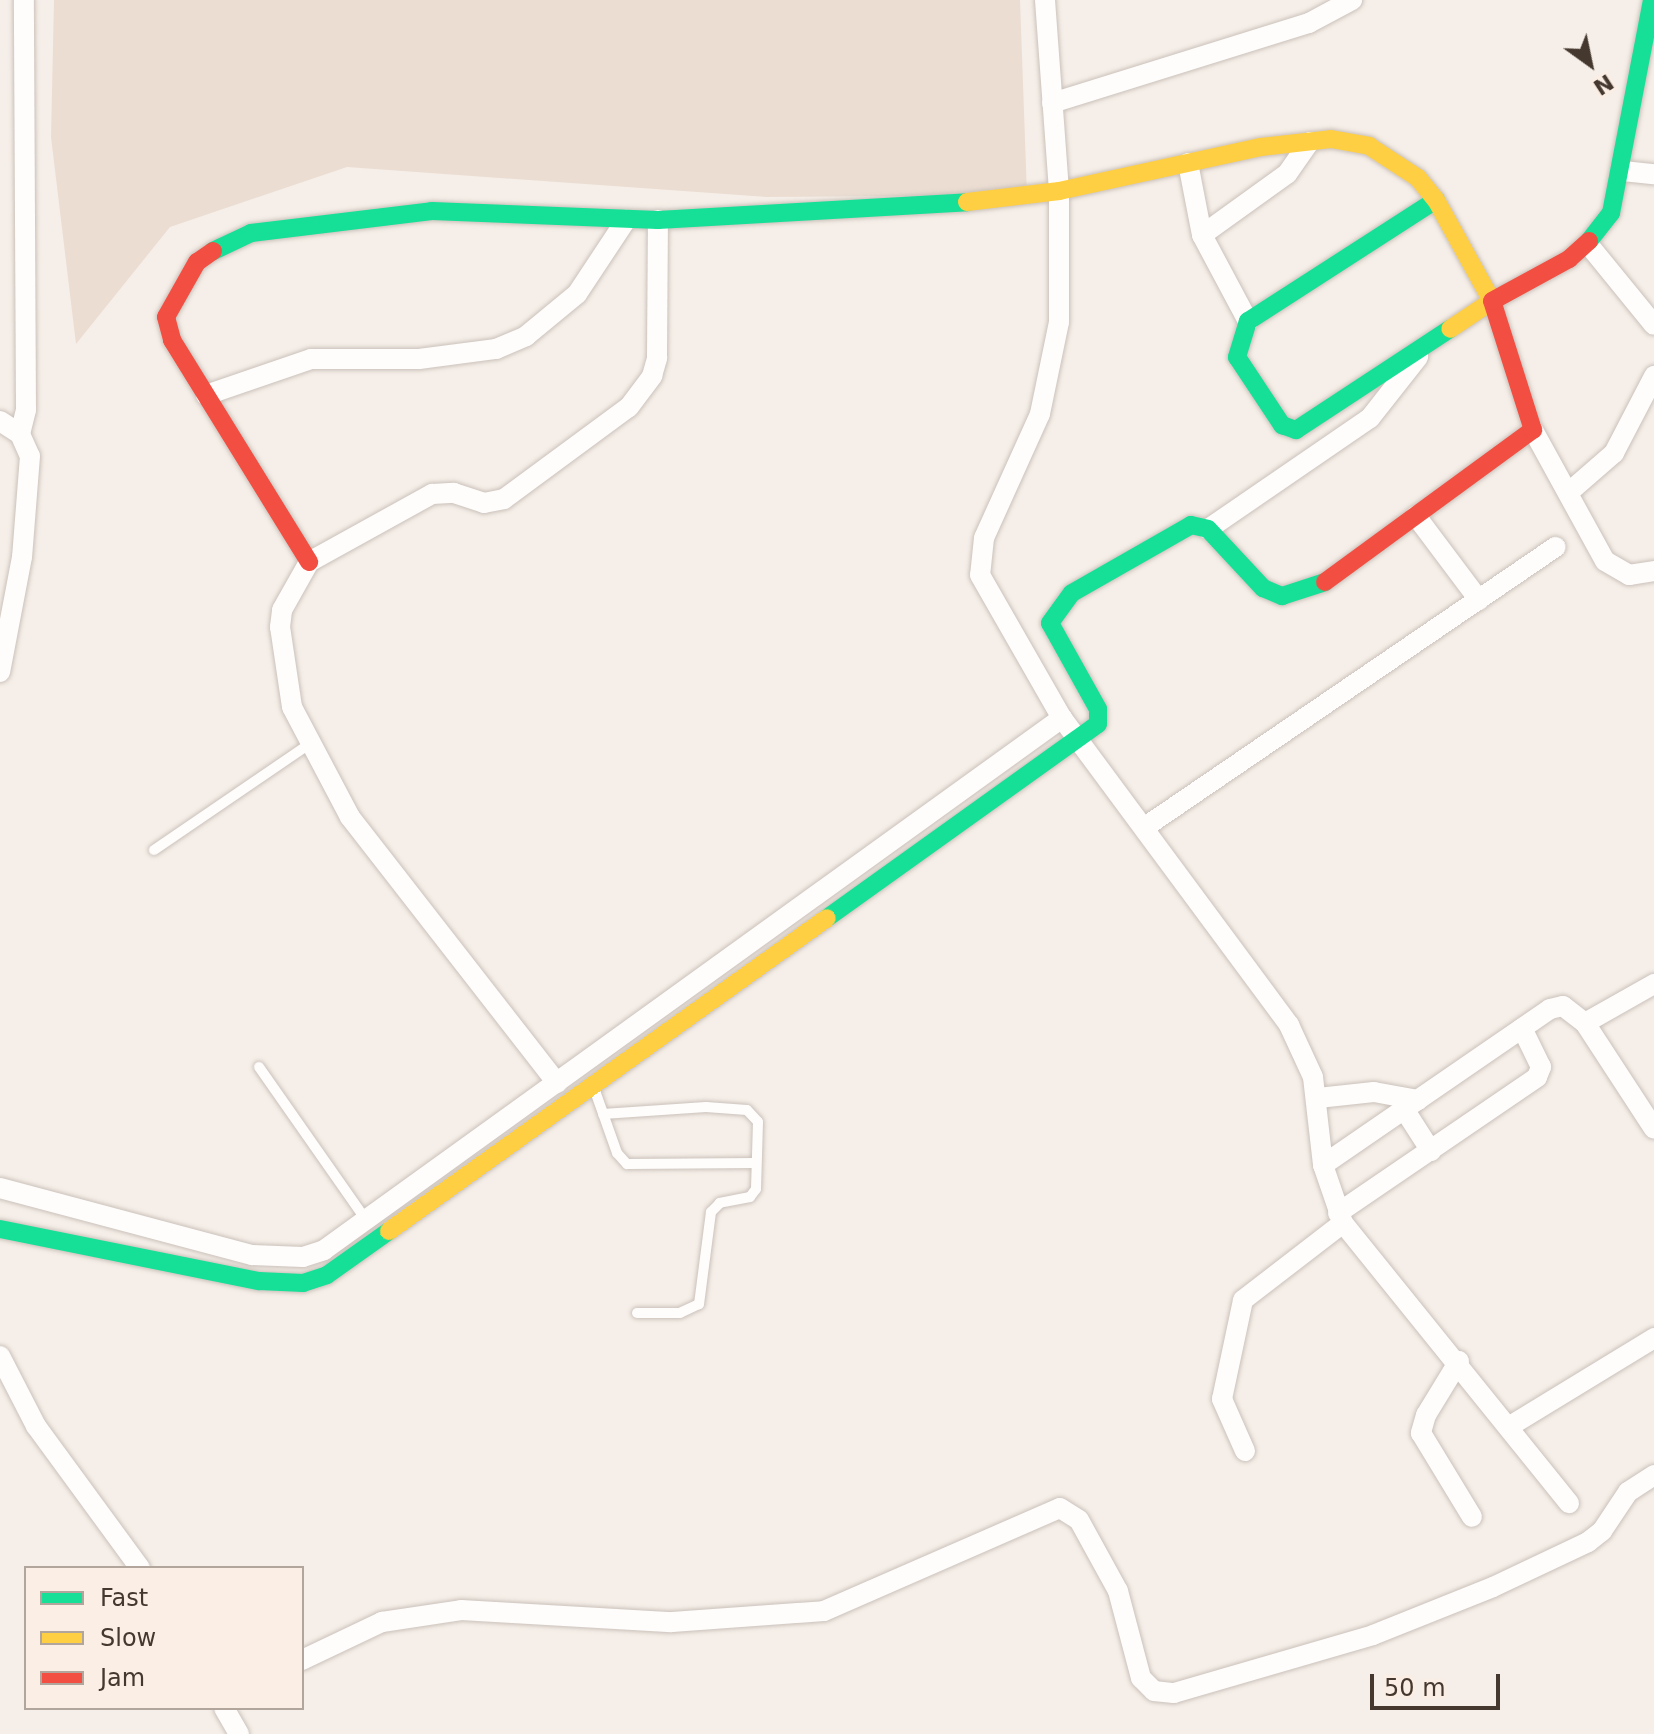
<!DOCTYPE html>
<style>
body{margin:0}
#map{position:relative;width:1654px;height:1734px;overflow:hidden;background:#f6efe9;font-family:"DejaVu Sans",sans-serif}
div>[style]{position:absolute}
[style*='--x']{left:calc(var(--x)*1px);top:calc(var(--y)*1px);width:calc(var(--w)*1px);rotate:calc(var(--a)*1deg)}
.green>*{inset:0;background:#ebddd2}
.roads{filter:drop-shadow(0 0 2px #cac1ba) drop-shadow(0 0 2px #cac1ba)}
.lane>*{height:10px;margin:-5px;padding:0 5px;transform-origin:5px;border-radius:5px;background:#fefdfc}
.street>*{height:20px;margin:-10px;padding:0 10px;transform-origin:10px;border-radius:10px;background:#fefdfc}
.fast>*{height:18px;margin:-9px;padding:0 9px;transform-origin:9px;border-radius:9px;background:#16e098}
.slow>*{height:18px;margin:-9px;padding:0 9px;transform-origin:9px;border-radius:9px;background:#ffcf43}
.jam>*{height:18px;margin:-9px;padding:0 9px;transform-origin:9px;border-radius:9px;background:#f24e42}
span{translate:-50% -50%;white-space:nowrap;text-align:center;line-height:1.15;-webkit-text-stroke:8px #fbeee4;paint-order:stroke}
.legend{position:absolute;left:24px;top:1566px;width:280px;height:144px;box-sizing:border-box;background:#fbeee4;border:2px solid #b2a59b;margin:0;padding:10px 14px;list-style:none;font-size:24px;color:#45382e}
.legend li{display:flex;align-items:center;gap:16px;height:40px}
.legend b{width:40px;border:2px solid #b2a59b}
.north{position:absolute;left:1550px;top:24px;width:80px;height:80px;-webkit-text-stroke:6px #fbeee4;paint-order:stroke;rotate:147deg;font-size:22px;font-weight:700;line-height:32px;text-align:center;color:#45382e}
.north::after{content:'';display:block;margin:auto;width:28px;height:36px;background:#45382e;clip-path:polygon(50% 0,100% 100%,50% 72%,0 100%)}
.scale{position:absolute;left:1370px;top:1674px;width:130px;height:36px;box-sizing:border-box;border:4px solid #45382e;border-top:0;padding-left:10px;font-size:24px;line-height:28px;white-space:nowrap;color:#45382e;-webkit-text-stroke:6px #fbeee4;paint-order:stroke}
</style>
<div id="map">
<div class="green">
<i style="clip-path:polygon(54px 0,1020px 0,1027px 195px,767px 197px,347px 167px,170px 227px,76px 344px,51px 137px)"></i>
</div>
<div class="roads">
<div class="lane">
<i style="--x:154;--y:850;--w:186;--a:-34.3"></i>
<i style="--x:259;--y:1067;--w:187;--a:55"></i>
<i style="--x:594;--y:1088;--w:69;--a:70.5"></i>
<i style="--x:617;--y:1153;--w:15;--a:48"></i>
<i style="--x:627;--y:1164;--w:129;--a:-0.4"></i>
<i style="--x:603;--y:1114;--w:103;--a:-3.9"></i>
<i style="--x:706;--y:1107;--w:41;--a:4.2"></i>
<i style="--x:747;--y:1110;--w:16;--a:47"></i>
<i style="--x:758;--y:1122;--w:67;--a:91.7"></i>
<i style="--x:756;--y:1189;--w:10;--a:127"></i>
<i style="--x:750;--y:1197;--w:31;--a:169"></i>
<i style="--x:720;--y:1203;--w:13;--a:135"></i>
<i style="--x:711;--y:1212;--w:93;--a:97.4"></i>
<i style="--x:699;--y:1304;--w:21;--a:155"></i>
<i style="--x:680;--y:1313;--w:43;--a:180"></i>
</div>
<div class="street">
<i style="--x:1045;--y:0;--w:192;--a:85.8"></i>
<i style="--x:1059;--y:191;--w:131;--a:90"></i>
<i style="--x:1059;--y:322;--w:94;--a:101.7"></i>
<i style="--x:1040;--y:414;--w:136;--a:114.3"></i>
<i style="--x:984;--y:538;--w:37;--a:96"></i>
<i style="--x:980;--y:575;--w:165;--a:60.2"></i>
<i style="--x:1062;--y:718;--w:382;--a:53.5"></i>
<i style="--x:1289;--y:1025;--w:57;--a:65.2"></i>
<i style="--x:1313;--y:1077;--w:89;--a:83.5"></i>
<i style="--x:1323;--y:1165;--w:61;--a:71"></i>
<i style="--x:1343;--y:1223;--w:360;--a:51.1"></i>
<i style="--x:1052;--y:103;--w:269;--a:-17.3"></i>
<i style="--x:1309;--y:23;--w:49;--a:-28.1"></i>
<i style="--x:1188;--y:163;--w:73;--a:79"></i>
<i style="--x:1202;--y:235;--w:98;--a:61.9"></i>
<i style="--x:1623;--y:171;--w:31;--a:6"></i>
<i style="--x:1202;--y:235;--w:105;--a:-35.7"></i>
<i style="--x:1287;--y:174;--w:39;--a:-55"></i>
<i style="--x:1588;--y:244;--w:104;--a:50.8"></i>
<i style="--x:206;--y:395;--w:111;--a:-18.9"></i>
<i style="--x:311;--y:359;--w:108;--a:0"></i>
<i style="--x:419;--y:359;--w:78;--a:-7.4"></i>
<i style="--x:496;--y:349;--w:33;--a:-23"></i>
<i style="--x:526;--y:336;--w:66;--a:-39.5"></i>
<i style="--x:577;--y:294;--w:89;--a:-56.5"></i>
<i style="--x:0;--y:421;--w:24;--a:33"></i>
<i style="--x:20;--y:434;--w:24;--a:66"></i>
<i style="--x:30;--y:456;--w:101;--a:94.5"></i>
<i style="--x:22;--y:557;--w:117;--a:100.8"></i>
<i style="--x:1533;--y:430;--w:149;--a:61.2"></i>
<i style="--x:1605;--y:561;--w:28;--a:30"></i>
<i style="--x:1629;--y:575;--w:25;--a:-9"></i>
<i style="--x:20;--y:434;--w:25;--a:-76"></i>
<i style="--x:26;--y:410;--w:410;--a:-90.3"></i>
<i style="--x:1568;--y:493;--w:61;--a:-41"></i>
<i style="--x:1614;--y:453;--w:87;--a:-62.5"></i>
<i style="--x:1416;--y:516;--w:105;--a:53.1"></i>
<i style="--x:1208;--y:529;--w:196;--a:-34.4"></i>
<i style="--x:1370;--y:418;--w:78;--a:-51.8"></i>
<i style="--x:1145;--y:827;--w:497;--a:-34.3"></i>
<i style="--x:1585;--y:1023;--w:79;--a:-29.5"></i>
<i style="--x:557;--y:1083;--w:337;--a:-127.9"></i>
<i style="--x:350;--y:817;--w:124;--a:-117.8"></i>
<i style="--x:292;--y:707;--w:81;--a:-98.5"></i>
<i style="--x:280;--y:627;--w:17;--a:-83"></i>
<i style="--x:282;--y:610;--w:55;--a:-60.6"></i>
<i style="--x:309;--y:562;--w:141;--a:-28.9"></i>
<i style="--x:432;--y:494;--w:22;--a:-3"></i>
<i style="--x:454;--y:493;--w:32;--a:18"></i>
<i style="--x:484;--y:503;--w:20;--a:-11"></i>
<i style="--x:504;--y:499;--w:155;--a:-36.4"></i>
<i style="--x:629;--y:407;--w:39;--a:-53"></i>
<i style="--x:652;--y:376;--w:19;--a:-74"></i>
<i style="--x:657;--y:358;--w:138;--a:-89.6"></i>
<i style="--x:1318;--y:1098;--w:56;--a:-6.1"></i>
<i style="--x:1374;--y:1092;--w:45;--a:10.3"></i>
<i style="--x:1404;--y:1109;--w:50;--a:57.3"></i>
<i style="--x:1323;--y:1165;--w:275;--a:-34.5"></i>
<i style="--x:1550;--y:1009;--w:13;--a:-13"></i>
<i style="--x:1563;--y:1006;--w:28;--a:38"></i>
<i style="--x:1585;--y:1023;--w:126;--a:56.9"></i>
<i style="--x:0;--y:1188;--w:261;--a:14.9"></i>
<i style="--x:252;--y:1255;--w:51;--a:2.2"></i>
<i style="--x:303;--y:1257;--w:22;--a:-18"></i>
<i style="--x:324;--y:1250;--w:910;--a:-35.79"></i>
<i style="--x:1338;--y:1213;--w:241;--a:-34.3"></i>
<i style="--x:1537;--y:1077;--w:11;--a:-68"></i>
<i style="--x:1541;--y:1067;--w:43;--a:-116"></i>
<i style="--x:0;--y:1356;--w:79;--a:62.8"></i>
<i style="--x:36;--y:1426;--w:176;--a:53.8"></i>
<i style="--x:1459;--y:1361;--w:63;--a:121.4"></i>
<i style="--x:1426;--y:1415;--w:19;--a:106"></i>
<i style="--x:1421;--y:1433;--w:98;--a:58.7"></i>
<i style="--x:1510;--y:1426;--w:169;--a:-31.4"></i>
<i style="--x:1245;--y:1451;--w:57;--a:-113.9"></i>
<i style="--x:1222;--y:1399;--w:101;--a:-78"></i>
<i style="--x:1243;--y:1300;--w:126;--a:-37.6"></i>
<i style="--x:302;--y:1660;--w:89;--a:-25.4"></i>
<i style="--x:382;--y:1622;--w:80;--a:-8.6"></i>
<i style="--x:461;--y:1610;--w:211;--a:3.3"></i>
<i style="--x:672;--y:1622;--w:152;--a:-4.1"></i>
<i style="--x:824;--y:1611;--w:257;--a:-23.6"></i>
<i style="--x:1060;--y:1508;--w:22;--a:32"></i>
<i style="--x:1079;--y:1520;--w:81;--a:61.2"></i>
<i style="--x:1118;--y:1591;--w:90;--a:75.2"></i>
<i style="--x:1141;--y:1678;--w:18;--a:45"></i>
<i style="--x:1154;--y:1691;--w:20;--a:6"></i>
<i style="--x:1174;--y:1693;--w:207;--a:-16.2"></i>
<i style="--x:1373;--y:1635;--w:129;--a:-21.8"></i>
<i style="--x:1493;--y:1587;--w:105;--a:-25.3"></i>
<i style="--x:1588;--y:1542;--w:18;--a:-38"></i>
<i style="--x:1602;--y:1531;--w:47;--a:-56.3"></i>
<i style="--x:1628;--y:1492;--w:31;--a:-33"></i>
<i style="--x:224;--y:1708;--w:30;--a:60"></i>
</div>
<div class="fast">
<i style="--x:1436;--y:200;--w:224;--a:147.2"></i>
<i style="--x:1248;--y:321;--w:38;--a:107"></i>
<i style="--x:1237;--y:357;--w:82;--a:56.5"></i>
<i style="--x:1282;--y:425;--w:15;--a:20"></i>
<i style="--x:1296;--y:430;--w:184;--a:-33.3"></i>
<i style="--x:1589;--y:241;--w:36;--a:-52"></i>
<i style="--x:1611;--y:213;--w:217;--a:-79.1"></i>
<i style="--x:213;--y:251;--w:42;--a:-25.3"></i>
<i style="--x:251;--y:233;--w:182;--a:-6.9"></i>
<i style="--x:432;--y:211;--w:226;--a:2.3"></i>
<i style="--x:658;--y:220;--w:310;--a:-3.3"></i>
<i style="--x:827;--y:918;--w:333;--a:-35.6"></i>
<i style="--x:1098;--y:724;--w:15;--a:-90"></i>
<i style="--x:1098;--y:709;--w:98;--a:-119.2"></i>
<i style="--x:1050;--y:623;--w:37;--a:-54"></i>
<i style="--x:1072;--y:593;--w:137;--a:-29.7"></i>
<i style="--x:1191;--y:525;--w:17;--a:13"></i>
<i style="--x:1208;--y:529;--w:81;--a:47"></i>
<i style="--x:1263;--y:588;--w:21;--a:23"></i>
<i style="--x:1282;--y:596;--w:45;--a:-18"></i>
<i style="--x:0;--y:1229;--w:264;--a:11.4"></i>
<i style="--x:259;--y:1281;--w:44;--a:2.6"></i>
<i style="--x:303;--y:1283;--w:25;--a:-18"></i>
<i style="--x:327;--y:1275;--w:76;--a:-35.4"></i>
</div>
<div class="slow">
<i style="--x:967;--y:202;--w:93;--a:-6.8"></i>
<i style="--x:1059;--y:191;--w:207;--a:-12.3"></i>
<i style="--x:1261;--y:147;--w:70;--a:-6.5"></i>
<i style="--x:1331;--y:139;--w:39;--a:10"></i>
<i style="--x:1369;--y:146;--w:59;--a:33.1"></i>
<i style="--x:1418;--y:178;--w:28;--a:51"></i>
<i style="--x:1436;--y:200;--w:115;--a:61"></i>
<i style="--x:1492;--y:301;--w:50;--a:146.3"></i>
<i style="--x:389;--y:1231;--w:538;--a:-35.55"></i>
</div>
<div class="jam">
<i style="--x:213;--y:251;--w:19;--a:145"></i>
<i style="--x:197;--y:262;--w:63;--a:119.4"></i>
<i style="--x:166;--y:317;--w:24;--a:75"></i>
<i style="--x:172;--y:340;--w:261;--a:58.3"></i>
<i style="--x:1325;--y:582;--w:258;--a:-36.2"></i>
<i style="--x:1533;--y:430;--w:135;--a:-107.6"></i>
<i style="--x:1492;--y:301;--w:88;--a:-28.6"></i>
<i style="--x:1569;--y:259;--w:27;--a:-42"></i>
</div>
</div>
<ul class="legend">
<li><b style="height:10px;background:#16e098"></b>Fast</li>
<li><b style="height:10px;background:#ffcf43"></b>Slow</li>
<li><b style="height:10px;background:#f24e42"></b>Jam</li>
</ul>
<div class="north">N</div>
<div class="scale">50 m</div>
</div>
